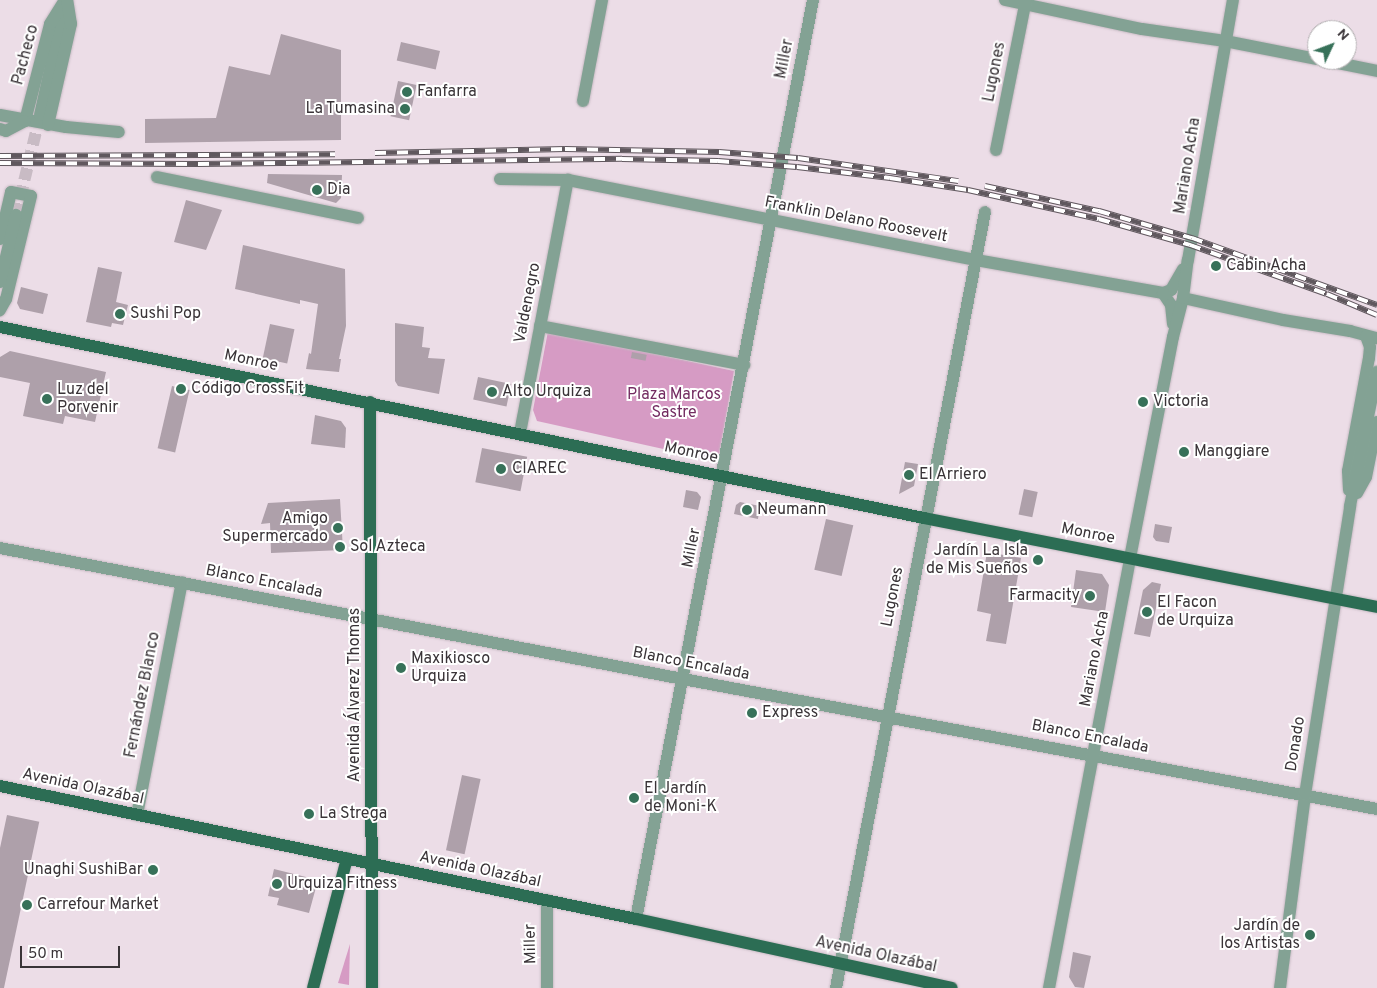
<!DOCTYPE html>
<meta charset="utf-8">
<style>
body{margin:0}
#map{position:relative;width:1377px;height:988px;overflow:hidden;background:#ecdde7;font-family:Overpass,sans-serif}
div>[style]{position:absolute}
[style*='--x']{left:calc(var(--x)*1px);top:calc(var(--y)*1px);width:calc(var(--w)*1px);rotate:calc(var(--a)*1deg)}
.green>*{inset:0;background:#d69bc4}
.building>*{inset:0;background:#aea0aa;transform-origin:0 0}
.minor-tunnel>*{height:12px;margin-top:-6px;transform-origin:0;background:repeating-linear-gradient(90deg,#c8bbc4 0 12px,transparent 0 18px)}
.roads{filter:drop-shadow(0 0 1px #c8bbc4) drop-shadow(0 0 1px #c8bbc4)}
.minor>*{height:12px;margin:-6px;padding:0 6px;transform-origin:6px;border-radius:6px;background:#83a294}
.major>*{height:12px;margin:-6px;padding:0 6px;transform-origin:6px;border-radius:6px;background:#2c6d54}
.rail>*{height:5.5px;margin-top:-2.75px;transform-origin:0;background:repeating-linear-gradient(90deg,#fff 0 11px,#60585e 0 22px);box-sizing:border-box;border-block:1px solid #60585e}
.dots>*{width:14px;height:14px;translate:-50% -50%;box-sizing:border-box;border:2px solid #fff;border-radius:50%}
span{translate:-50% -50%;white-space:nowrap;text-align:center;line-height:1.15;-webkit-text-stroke:4px #fff;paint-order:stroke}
.street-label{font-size:16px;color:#393337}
.poi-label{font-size:16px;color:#393337}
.left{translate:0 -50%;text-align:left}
.right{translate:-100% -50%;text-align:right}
.park-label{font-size:16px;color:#732b61}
.north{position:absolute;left:1307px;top:20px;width:50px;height:50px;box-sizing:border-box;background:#fff;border:1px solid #b0adaf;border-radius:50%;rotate:47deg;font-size:14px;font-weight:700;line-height:20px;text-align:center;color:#393337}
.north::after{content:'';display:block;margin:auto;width:18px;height:22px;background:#377159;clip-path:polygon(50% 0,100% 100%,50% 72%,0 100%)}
.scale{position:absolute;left:20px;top:946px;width:100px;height:22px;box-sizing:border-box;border:2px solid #393337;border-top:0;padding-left:6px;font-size:15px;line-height:18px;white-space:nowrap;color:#393337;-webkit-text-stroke:4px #fff;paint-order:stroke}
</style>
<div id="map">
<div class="green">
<i style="clip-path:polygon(548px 331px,734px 371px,719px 455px,713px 460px,537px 421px,533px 410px)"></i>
<i style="clip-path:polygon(350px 944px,349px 985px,338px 983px)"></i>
</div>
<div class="building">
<i style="clip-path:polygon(281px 34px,341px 50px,341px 140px,145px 143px,145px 119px,216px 118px,229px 66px,270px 75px)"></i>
<i style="left:401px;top:42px;width:40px;height:19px;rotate:13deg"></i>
<i style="left:398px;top:81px;width:19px;height:36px;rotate:12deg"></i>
<i style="clip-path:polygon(268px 174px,342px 175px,341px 198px,336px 203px,267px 183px)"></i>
<i style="clip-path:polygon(186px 200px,222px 210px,206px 250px,174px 242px)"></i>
<i style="clip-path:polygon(243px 245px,345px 269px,346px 326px,339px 359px,341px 359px,339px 372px,306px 369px,309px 353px,311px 354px,318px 304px,300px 300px,300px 304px,235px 289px)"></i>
<i style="clip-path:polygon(98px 267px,122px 272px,116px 302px,128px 305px,123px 325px,112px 323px,111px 327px,86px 322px)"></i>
<i style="clip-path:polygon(21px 287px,48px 294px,43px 314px,20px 309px,17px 303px)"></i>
<i style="clip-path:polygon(395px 323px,424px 327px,422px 347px,430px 348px,428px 358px,445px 359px,439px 394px,398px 386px,395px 381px)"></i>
<i style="left:270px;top:324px;width:25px;height:35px;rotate:12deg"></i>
<i style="clip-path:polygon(10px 351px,106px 372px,95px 422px,65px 416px,63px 424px,23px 416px,30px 383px,0 377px,0 357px)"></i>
<i style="left:632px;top:352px;width:15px;height:6px;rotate:11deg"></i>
<i style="left:478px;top:377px;width:34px;height:23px;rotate:12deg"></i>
<i style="left:172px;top:386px;width:18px;height:64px;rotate:13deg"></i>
<i style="clip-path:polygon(315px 415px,341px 421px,346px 428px,345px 448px,311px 444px)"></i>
<i style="left:482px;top:448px;width:46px;height:35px;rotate:11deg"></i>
<i style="clip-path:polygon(905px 462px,918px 464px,914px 486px,899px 494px)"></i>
<i style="left:1024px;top:489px;width:14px;height:26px;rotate:12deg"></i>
<i style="clip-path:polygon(686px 490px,697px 492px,701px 497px,698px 510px,683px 507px)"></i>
<i style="clip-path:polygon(340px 499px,343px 550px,271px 553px,270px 523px,261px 524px,268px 503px)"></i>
<i style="clip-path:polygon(740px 502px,760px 506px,758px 519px,734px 514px,736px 505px)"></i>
<i style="left:826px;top:519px;width:28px;height:52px;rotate:13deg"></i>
<i style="clip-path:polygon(1155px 524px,1172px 527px,1169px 543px,1156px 541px,1153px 537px)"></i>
<i style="clip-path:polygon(987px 552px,1021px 558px,1006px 644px,986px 641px,991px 614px,977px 611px)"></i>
<i style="clip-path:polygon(1076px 570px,1102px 574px,1109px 585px,1105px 612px,1071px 607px)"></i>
<i style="clip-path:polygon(1152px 582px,1161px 584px,1150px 637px,1134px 634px,1143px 590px)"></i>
<i style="left:462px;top:775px;width:19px;height:77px;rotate:12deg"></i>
<i style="left:7px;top:815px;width:33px;height:173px;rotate:12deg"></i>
<i style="clip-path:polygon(274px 869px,318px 880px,309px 913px,277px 905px,279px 898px,268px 896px)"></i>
<i style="clip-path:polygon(1073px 952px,1091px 956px,1084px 988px,1075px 987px,1069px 977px)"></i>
</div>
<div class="minor-tunnel">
<i style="--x:16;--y:215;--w:103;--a:-76.5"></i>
</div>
<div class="roads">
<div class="minor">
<i style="--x:1005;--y:0;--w:140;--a:12"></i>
<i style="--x:1142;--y:29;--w:84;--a:8.2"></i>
<i style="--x:1225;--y:41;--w:94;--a:11.1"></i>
<i style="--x:1323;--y:60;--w:55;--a:11.5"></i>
<i style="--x:583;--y:101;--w:103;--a:-79.3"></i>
<i style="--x:0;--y:115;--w:67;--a:10.3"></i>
<i style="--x:66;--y:127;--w:53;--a:5.4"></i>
<i style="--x:40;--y:115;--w:110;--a:-77.4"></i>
<i style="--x:25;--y:121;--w:100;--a:-75.5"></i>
<i style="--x:50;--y:24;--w:28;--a:-58"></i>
<i style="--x:48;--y:125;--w:104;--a:-77.2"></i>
<i style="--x:71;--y:24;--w:24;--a:-99"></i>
<i style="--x:0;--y:129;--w:6;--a:18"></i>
<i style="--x:6;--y:131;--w:21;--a:-28"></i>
<i style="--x:996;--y:150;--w:153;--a:-78.7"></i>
<i style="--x:157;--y:177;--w:205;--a:11.5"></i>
<i style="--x:500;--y:179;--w:68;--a:0.8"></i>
<i style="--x:568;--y:180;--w:416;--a:11.1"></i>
<i style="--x:976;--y:260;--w:190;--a:10"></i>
<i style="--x:1163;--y:293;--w:9;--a:-21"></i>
<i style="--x:1171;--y:290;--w:24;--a:-60"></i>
<i style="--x:0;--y:239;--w:48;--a:-76.8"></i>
<i style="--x:11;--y:192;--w:20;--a:11"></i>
<i style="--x:31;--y:196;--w:106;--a:103.6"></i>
<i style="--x:6;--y:299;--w:13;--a:119"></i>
<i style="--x:0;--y:282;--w:69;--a:-76.6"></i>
<i style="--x:1163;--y:293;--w:14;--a:56"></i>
<i style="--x:1171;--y:305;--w:19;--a:84"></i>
<i style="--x:1183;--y:298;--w:102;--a:12.4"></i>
<i style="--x:1283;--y:320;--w:68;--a:9.3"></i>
<i style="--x:1350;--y:331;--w:28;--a:15"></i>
<i style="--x:540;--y:326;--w:208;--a:10.8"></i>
<i style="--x:520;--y:433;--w:258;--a:-79.3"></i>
<i style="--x:1349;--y:490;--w:19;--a:-93"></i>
<i style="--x:1348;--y:471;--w:115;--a:-79.5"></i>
<i style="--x:1369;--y:358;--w:11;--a:-85"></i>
<i style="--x:1370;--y:347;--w:12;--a:-110"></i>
<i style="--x:1357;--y:493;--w:18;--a:-61"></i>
<i style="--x:1366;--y:477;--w:56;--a:-78.7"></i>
<i style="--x:0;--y:548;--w:695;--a:10.86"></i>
<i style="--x:683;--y:679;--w:706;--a:10.61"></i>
<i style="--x:137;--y:815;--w:237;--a:-79.1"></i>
<i style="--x:547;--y:900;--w:88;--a:90"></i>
<i style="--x:636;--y:919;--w:936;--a:-79.1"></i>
<i style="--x:836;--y:988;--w:790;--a:-79.13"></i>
<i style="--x:1049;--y:988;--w:438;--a:-79.3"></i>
<i style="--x:1130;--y:558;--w:225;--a:-79"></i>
<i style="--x:1173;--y:337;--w:40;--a:-75.6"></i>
<i style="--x:1183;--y:298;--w:38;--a:-83"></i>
<i style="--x:1188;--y:260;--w:264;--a:-80.2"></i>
<i style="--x:1280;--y:988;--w:195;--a:-82.6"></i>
<i style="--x:1305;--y:795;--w:292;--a:-81.1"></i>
<i style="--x:1350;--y:506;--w:137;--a:-78.6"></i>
</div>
<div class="major">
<i style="--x:0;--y:327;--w:944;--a:11.68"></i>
<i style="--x:924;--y:518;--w:462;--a:11.1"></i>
<i style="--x:370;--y:402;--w:586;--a:89.8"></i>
<i style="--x:0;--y:786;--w:650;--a:11.81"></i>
<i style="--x:636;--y:919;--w:323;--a:12.3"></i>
<i style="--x:313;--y:988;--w:134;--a:-75.3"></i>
</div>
</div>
<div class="rail">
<i style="--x:375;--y:153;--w:190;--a:-1.2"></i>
<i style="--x:565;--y:149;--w:154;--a:1.1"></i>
<i style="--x:719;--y:152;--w:79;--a:4.3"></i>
<i style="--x:798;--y:158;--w:162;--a:8.2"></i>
<i style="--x:0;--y:156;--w:335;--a:-0.3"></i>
<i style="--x:0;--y:163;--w:198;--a:0.3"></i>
<i style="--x:198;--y:164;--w:424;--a:-0.7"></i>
<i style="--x:622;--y:159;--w:96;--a:1.2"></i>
<i style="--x:718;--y:161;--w:79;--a:4.3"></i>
<i style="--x:797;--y:167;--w:94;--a:6.7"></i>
<i style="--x:890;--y:178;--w:79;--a:8.7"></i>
<i style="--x:968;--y:190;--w:134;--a:12.5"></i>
<i style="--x:1099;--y:219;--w:95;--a:15.9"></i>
<i style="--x:1190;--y:245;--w:145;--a:19.7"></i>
<i style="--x:1327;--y:294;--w:54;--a:22.8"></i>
<i style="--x:985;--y:186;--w:117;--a:12.4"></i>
<i style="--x:1099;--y:211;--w:97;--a:16.2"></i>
<i style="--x:1192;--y:238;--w:197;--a:19.9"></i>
</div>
<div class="dots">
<i style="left:407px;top:92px;background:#377159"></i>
<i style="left:405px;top:109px;background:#377159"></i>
<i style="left:317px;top:190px;background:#377159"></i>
<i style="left:1216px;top:266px;background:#377159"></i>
<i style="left:120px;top:314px;background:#377159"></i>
<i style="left:181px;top:389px;background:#377159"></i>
<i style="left:492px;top:392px;background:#377159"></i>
<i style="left:47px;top:399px;background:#377159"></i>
<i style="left:1143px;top:402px;background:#377159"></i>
<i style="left:1184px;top:452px;background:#377159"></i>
<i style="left:501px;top:469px;background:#377159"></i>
<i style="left:909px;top:475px;background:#377159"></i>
<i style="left:747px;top:510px;background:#377159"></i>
<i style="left:338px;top:528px;background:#377159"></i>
<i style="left:340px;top:547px;background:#377159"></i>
<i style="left:1038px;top:560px;background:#377159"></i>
<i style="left:1090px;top:596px;background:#377159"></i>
<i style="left:1147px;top:612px;background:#377159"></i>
<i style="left:401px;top:668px;background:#377159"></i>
<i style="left:752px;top:713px;background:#377159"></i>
<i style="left:634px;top:798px;background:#377159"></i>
<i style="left:309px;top:814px;background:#377159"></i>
<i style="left:153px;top:870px;background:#377159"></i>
<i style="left:277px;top:884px;background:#377159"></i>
<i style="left:27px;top:905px;background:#377159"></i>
<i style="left:1310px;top:935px;background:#377159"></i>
</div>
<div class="street-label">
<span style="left:26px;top:55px;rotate:-75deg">Pacheco</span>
<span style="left:785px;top:59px;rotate:-79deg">Miller</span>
<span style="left:995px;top:72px;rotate:-79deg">Lugones</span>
<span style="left:1188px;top:166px;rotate:-81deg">Mariano Acha</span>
<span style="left:856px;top:220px;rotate:11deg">Franklin Delano Roosevelt</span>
<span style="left:528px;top:303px;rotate:-79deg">Valdenegro</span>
<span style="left:251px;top:361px;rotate:12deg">Monroe</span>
<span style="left:691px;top:453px;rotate:12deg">Monroe</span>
<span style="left:1088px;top:534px;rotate:11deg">Monroe</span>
<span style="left:692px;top:548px;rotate:-79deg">Miller</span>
<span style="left:264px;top:582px;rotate:11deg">Blanco Encalada</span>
<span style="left:893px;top:597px;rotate:-79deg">Lugones</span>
<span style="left:1095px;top:659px;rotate:-79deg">Mariano Acha</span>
<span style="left:691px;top:664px;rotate:11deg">Blanco Encalada</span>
<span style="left:143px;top:695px;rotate:-79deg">Fernández Blanco</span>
<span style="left:355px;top:695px;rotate:-90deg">Avenida Álvarez Thomas</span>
<span style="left:1090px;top:737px;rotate:11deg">Blanco Encalada</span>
<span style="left:1296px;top:744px;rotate:-81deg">Donado</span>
<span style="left:83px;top:787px;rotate:12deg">Avenida Olazábal</span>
<span style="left:480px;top:870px;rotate:12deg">Avenida Olazábal</span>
<span style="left:531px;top:944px;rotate:-91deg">Miller</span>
<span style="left:876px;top:955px;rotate:12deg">Avenida Olazábal</span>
</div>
<div class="poi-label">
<span class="left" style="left:417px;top:92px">Fanfarra</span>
<span class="right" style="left:395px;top:109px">La Tumasina</span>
<span class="left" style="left:327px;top:190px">Dia</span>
<span class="left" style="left:1226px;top:266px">Cabin Acha</span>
<span class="left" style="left:130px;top:314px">Sushi Pop</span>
<span class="left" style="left:191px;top:389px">Código CrossFit</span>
<span class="left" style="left:57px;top:399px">Luz del<br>Porvenir</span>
<span class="left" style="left:502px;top:392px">Alto Urquiza</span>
<span class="left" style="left:1153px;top:402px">Victoria</span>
<span class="left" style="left:1194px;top:452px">Manggiare</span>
<span class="left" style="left:512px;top:469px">CIAREC</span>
<span class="left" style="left:919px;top:475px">El Arriero</span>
<span class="left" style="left:757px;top:510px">Neumann</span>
<span class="right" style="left:328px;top:528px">Amigo<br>Supermercado</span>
<span class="left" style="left:350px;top:547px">Sol Azteca</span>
<span class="right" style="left:1028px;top:560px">Jardín La Isla<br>de Mis Sueños</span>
<span class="right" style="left:1080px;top:596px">Farmacity</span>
<span class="left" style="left:1157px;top:612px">El Facon<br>de Urquiza</span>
<span class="left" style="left:411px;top:668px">Maxikiosco<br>Urquiza</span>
<span class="left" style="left:762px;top:713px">Express</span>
<span class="left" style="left:644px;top:798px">El Jardín<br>de Moni-K</span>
<span class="left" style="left:319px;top:814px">La Strega</span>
<span class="right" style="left:143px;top:870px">Unaghi SushiBar</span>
<span class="left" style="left:287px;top:884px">Urquiza Fitness</span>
<span class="left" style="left:37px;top:905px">Carrefour Market</span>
<span class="right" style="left:1300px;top:935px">Jardín de<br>los Artistas</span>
</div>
<div class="park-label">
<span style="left:674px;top:404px">Plaza Marcos<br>Sastre</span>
</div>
<div class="north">N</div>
<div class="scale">50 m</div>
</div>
